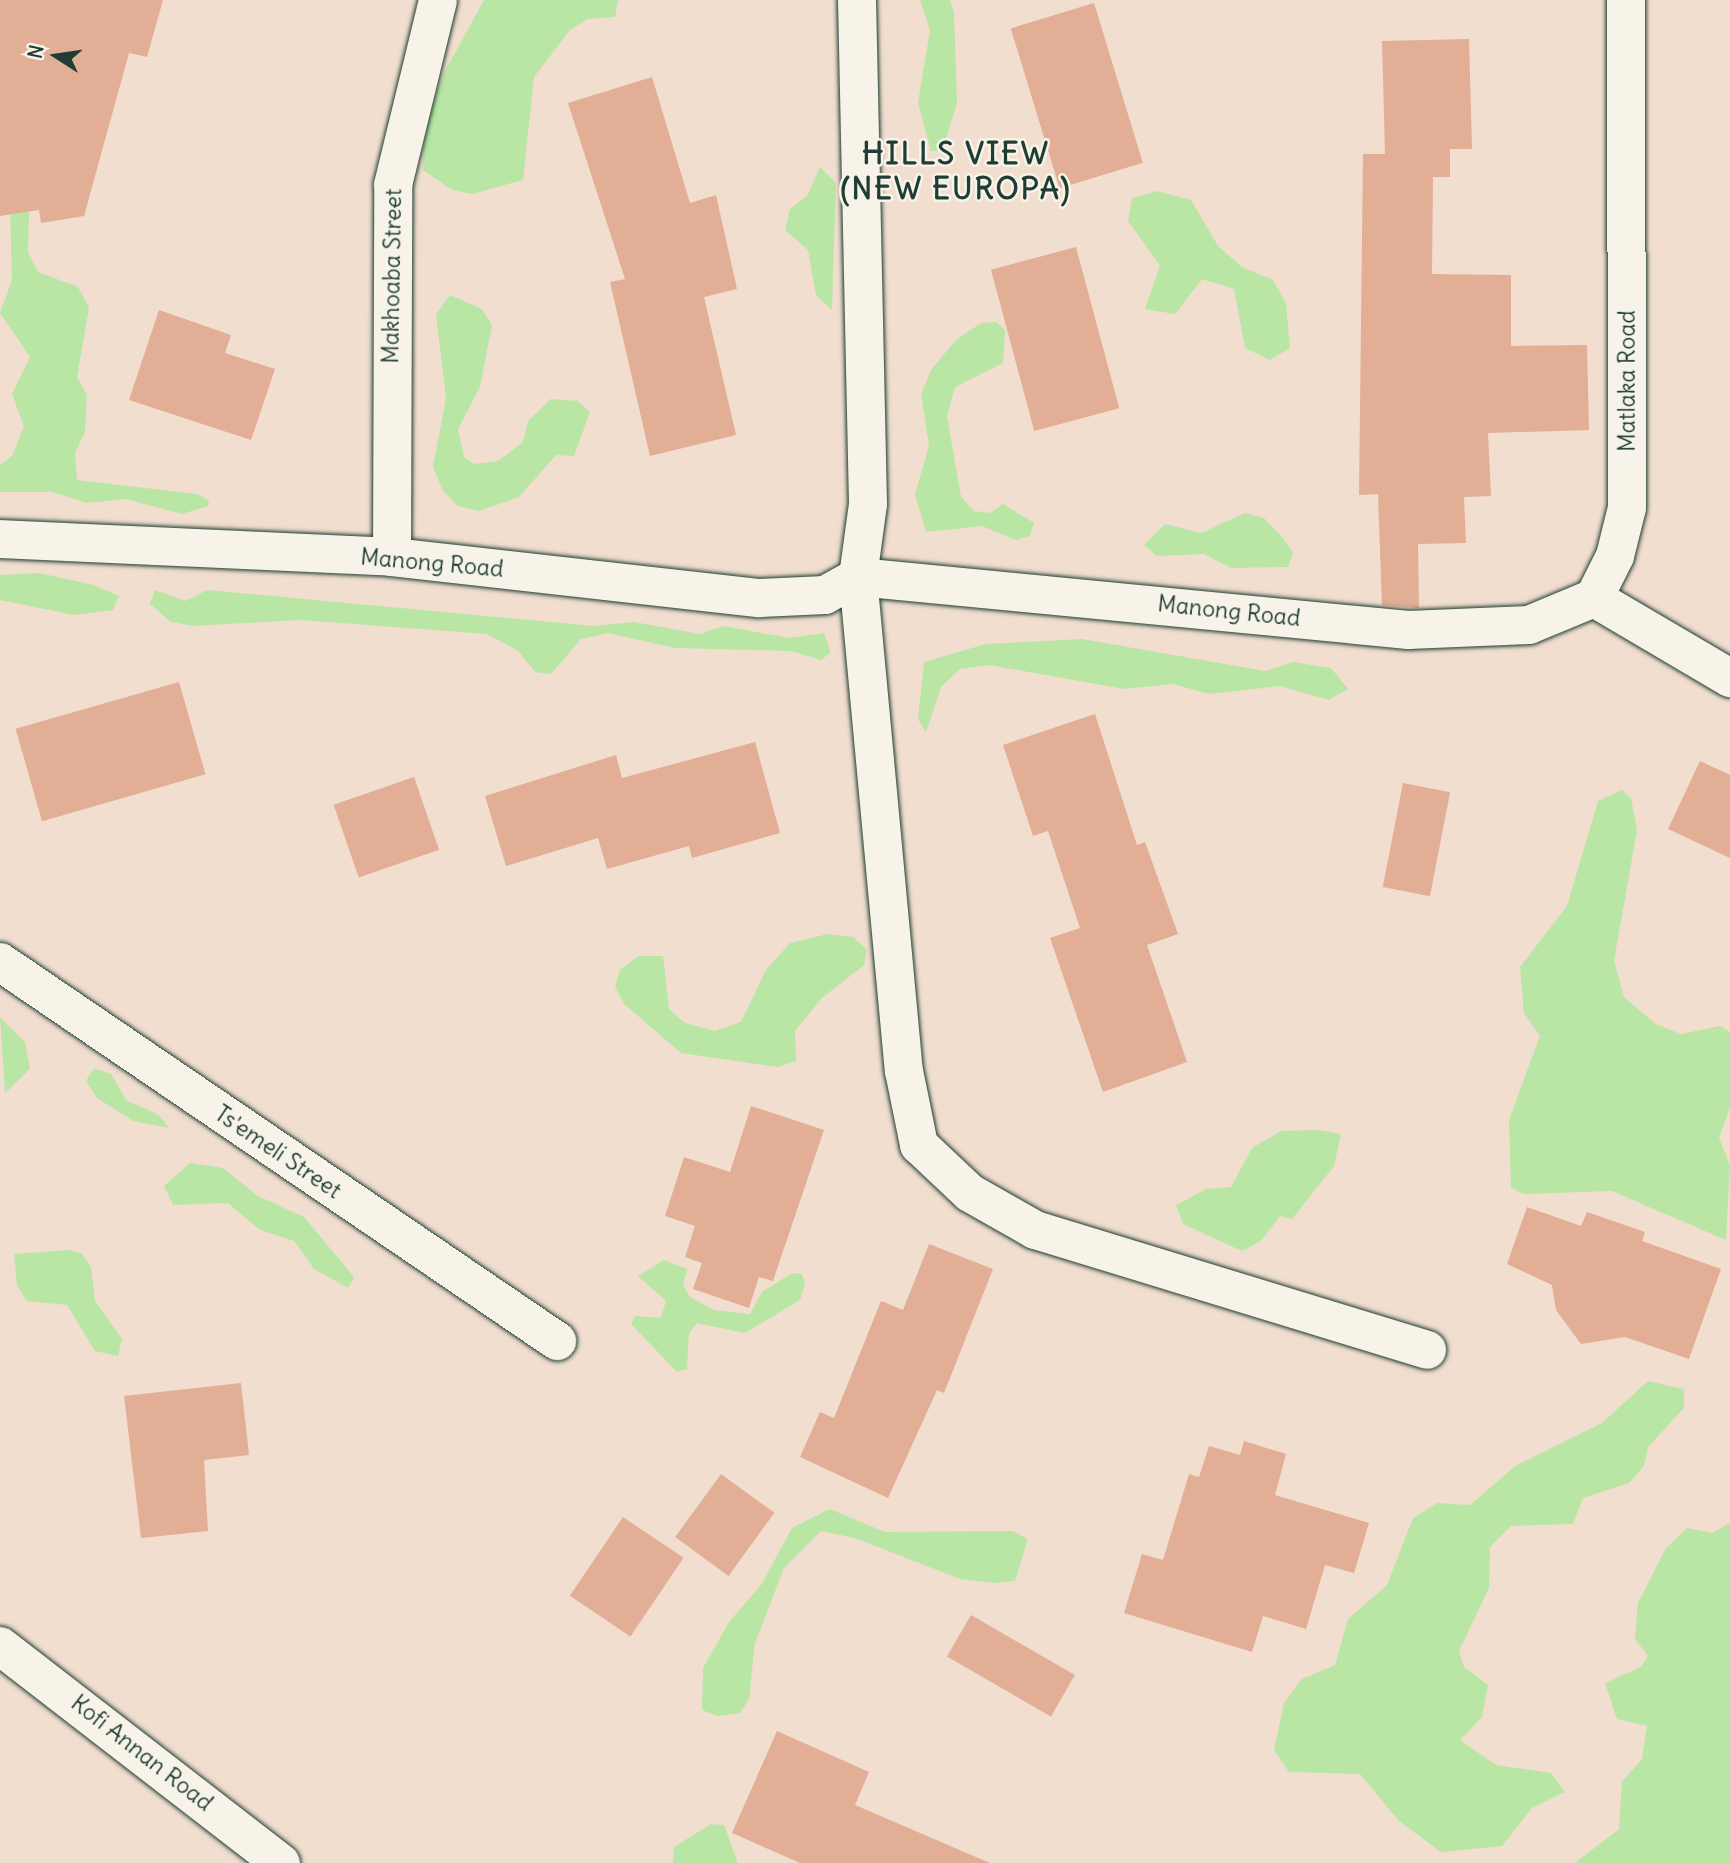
<!DOCTYPE html>
<style>
body{margin:0}
#map{position:relative;width:1730px;height:1863px;overflow:hidden;background:#f1decf;font-family:Delius,sans-serif}
div>[style]{position:absolute}
[style*='--x']{left:calc(var(--x)*1px);top:calc(var(--y)*1px);width:calc(var(--w)*1px);rotate:calc(var(--a)*1deg)}
.green>*{inset:0;background:#b9e6a5}
.building>*{inset:0;background:#e2ae95;transform-origin:0 0}
.roads{filter:drop-shadow(0 0 2px #1f3d34) drop-shadow(0 0 2px #1f3d34)}
.minor>*{height:38px;margin:-19px;padding:0 19px;transform-origin:19px;border-radius:19px;background:#f7f3e8}
.primary>*{height:38px;margin:-19px;padding:0 19px;transform-origin:19px;border-radius:19px;background:#f7f3e8}
span{translate:-50% -50%;white-space:nowrap;text-align:center;line-height:1.15;-webkit-text-stroke:5px #f7f3e8;paint-order:stroke}
.street-label{font-size:23px;color:#1f3d34}
.district-label{font-size:30px;color:#1f3d34;font-weight:700;letter-spacing:2px}
.north{position:absolute;left:21px;top:21px;width:70px;height:70px;-webkit-text-stroke:5px #f7f3e8;paint-order:stroke;rotate:282deg;font-size:19px;font-weight:700;line-height:28px;text-align:center;color:#1f3d34}
.north::after{content:'';display:block;margin:auto;width:24px;height:32px;background:#1f3d34;clip-path:polygon(50% 0,100% 100%,50% 72%,0 100%)}
</style>
<div id="map">
<div class="green">
<i style="clip-path:polygon(484px 0,618px 0,615px 17px,588px 19px,570px 30px,534px 77px,523px 180px,472px 194px,452px 190px,423px 170px,424px 129px,444px 73px)"></i>
<i style="clip-path:polygon(920px 0,950px 0,954px 12px,957px 103px,942px 151px,931px 151px,918px 103px,930px 30px)"></i>
<i style="clip-path:polygon(820px 167px,836px 183px,832px 310px,816px 295px,808px 250px,785px 230px,790px 209px,807px 196px)"></i>
<i style="clip-path:polygon(1157px 191px,1191px 200px,1218px 246px,1242px 267px,1273px 280px,1286px 303px,1290px 348px,1270px 360px,1245px 348px,1234px 289px,1202px 279px,1175px 314px,1145px 309px,1160px 266px,1128px 221px,1132px 198px)"></i>
<i style="clip-path:polygon(10px 204px,29px 211px,28px 252px,38px 272px,78px 287px,89px 308px,77px 377px,87px 395px,85px 432px,75px 453px,77px 480px,196px 494px,209px 500px,208px 506px,182px 514px,126px 499px,87px 503px,52px 492px,0 492px,0 465px,12px 456px,24px 427px,12px 394px,30px 357px,0 313px,12px 280px)"></i>
<i style="clip-path:polygon(450px 295px,482px 309px,492px 325px,480px 387px,458px 429px,464px 457px,474px 464px,498px 461px,523px 442px,528px 421px,551px 399px,578px 401px,590px 412px,574px 456px,556px 455px,519px 497px,479px 511px,458px 506px,443px 491px,433px 467px,446px 398px,436px 314px)"></i>
<i style="clip-path:polygon(996px 322px,1005px 330px,1003px 363px,955px 387px,947px 416px,961px 497px,974px 511px,990px 513px,1003px 504px,1034px 523px,1030px 536px,1016px 540px,982px 526px,926px 532px,915px 494px,929px 446px,921px 394px,931px 370px,956px 340px,981px 323px)"></i>
<i style="clip-path:polygon(1245px 513px,1264px 518px,1283px 538px,1293px 553px,1288px 567px,1231px 568px,1204px 554px,1157px 556px,1144px 545px,1165px 524px,1201px 533px)"></i>
<i style="clip-path:polygon(39px 573px,94px 585px,119px 596px,113px 610px,74px 615px,0 600px,0 575px)"></i>
<i style="clip-path:polygon(155px 590px,185px 601px,207px 590px,594px 626px,634px 622px,700px 634px,723px 626px,789px 638px,824px 633px,831px 652px,821px 660px,791px 651px,675px 648px,608px 633px,581px 639px,551px 674px,535px 672px,518px 651px,487px 634px,301px 620px,193px 626px,171px 622px,150px 604px)"></i>
<i style="clip-path:polygon(1082px 639px,1265px 671px,1293px 662px,1331px 668px,1348px 689px,1329px 700px,1280px 686px,1209px 694px,1173px 684px,1124px 689px,989px 665px,960px 669px,941px 687px,926px 732px,918px 719px,924px 662px,986px 644px)"></i>
<i style="clip-path:polygon(1622px 790px,1631px 798px,1637px 830px,1614px 961px,1624px 997px,1656px 1024px,1681px 1034px,1720px 1026px,1730px 1032px,1730px 1108px,1719px 1138px,1730px 1165px,1726px 1240px,1612px 1191px,1524px 1194px,1511px 1188px,1509px 1120px,1540px 1036px,1524px 1013px,1520px 967px,1567px 906px,1598px 801px)"></i>
<i style="clip-path:polygon(828px 934px,853px 937px,867px 950px,864px 965px,822px 998px,795px 1031px,796px 1061px,778px 1067px,681px 1053px,624px 1004px,615px 987px,620px 970px,638px 956px,663px 956px,669px 1009px,685px 1023px,715px 1031px,741px 1022px,766px 970px,790px 943px)"></i>
<i style="clip-path:polygon(0 1017px,25px 1042px,30px 1069px,5px 1093px)"></i>
<i style="clip-path:polygon(94px 1068px,111px 1074px,126px 1100px,159px 1115px,169px 1128px,133px 1121px,97px 1098px,86px 1081px)"></i>
<i style="clip-path:polygon(1319px 1130px,1341px 1134px,1334px 1166px,1292px 1219px,1280px 1216px,1261px 1241px,1242px 1251px,1183px 1224px,1176px 1205px,1206px 1189px,1231px 1187px,1252px 1148px,1281px 1131px)"></i>
<i style="clip-path:polygon(190px 1163px,223px 1168px,258px 1196px,304px 1217px,354px 1277px,348px 1288px,314px 1269px,294px 1241px,260px 1230px,228px 1203px,173px 1205px,164px 1186px)"></i>
<i style="clip-path:polygon(68px 1250px,81px 1253px,91px 1267px,95px 1301px,122px 1339px,118px 1356px,95px 1351px,67px 1305px,27px 1301px,17px 1285px,14px 1254px)"></i>
<i style="clip-path:polygon(664px 1260px,687px 1269px,683px 1286px,690px 1297px,714px 1310px,750px 1314px,762px 1292px,792px 1273px,802px 1274px,805px 1284px,800px 1300px,745px 1333px,697px 1323px,689px 1333px,687px 1369px,677px 1372px,631px 1324px,635px 1316px,661px 1318px,666px 1301px,638px 1276px)"></i>
<i style="clip-path:polygon(1648px 1381px,1684px 1389px,1684px 1408px,1648px 1447px,1644px 1466px,1629px 1483px,1583px 1498px,1573px 1524px,1511px 1526px,1490px 1547px,1489px 1588px,1459px 1651px,1464px 1667px,1488px 1685px,1482px 1717px,1460px 1740px,1496px 1765px,1551px 1773px,1565px 1792px,1532px 1808px,1502px 1846px,1441px 1852px,1399px 1821px,1360px 1774px,1289px 1772px,1274px 1750px,1284px 1703px,1302px 1679px,1335px 1665px,1348px 1619px,1387px 1585px,1413px 1518px,1437px 1503px,1470px 1505px,1515px 1466px,1602px 1423px)"></i>
<i style="clip-path:polygon(830px 1509px,885px 1532px,1013px 1531px,1028px 1539px,1015px 1581px,993px 1583px,960px 1579px,855px 1538px,821px 1531px,784px 1568px,755px 1643px,749px 1699px,740px 1713px,717px 1716px,702px 1710px,703px 1668px,729px 1622px,761px 1585px,792px 1528px)"></i>
<i style="clip-path:polygon(1730px 1523px,1730px 1863px,1575px 1863px,1619px 1829px,1622px 1782px,1642px 1759px,1647px 1726px,1617px 1719px,1605px 1683px,1641px 1667px,1648px 1656px,1635px 1639px,1638px 1603px,1666px 1548px,1687px 1528px,1712px 1533px)"></i>
<i style="clip-path:polygon(711px 1824px,724px 1825px,738px 1863px,673px 1863px,674px 1847px)"></i>
</div>
<div class="building">
<i style="clip-path:polygon(0 0,163px 0,147px 57px,129px 53px,84px 216px,41px 223px,39px 210px,0 216px)"></i>
<i style="left:1094px;top:3px;width:167px;height:87px;rotate:73deg"></i>
<i style="clip-path:polygon(1469px 39px,1472px 149px,1450px 149px,1450px 177px,1433px 177px,1432px 274px,1511px 275px,1511px 346px,1587px 345px,1589px 430px,1488px 433px,1491px 496px,1464px 497px,1466px 543px,1418px 544px,1419px 608px,1382px 605px,1378px 494px,1359px 495px,1363px 154px,1385px 154px,1382px 41px)"></i>
<i style="clip-path:polygon(652px 77px,690px 203px,716px 195px,737px 289px,704px 297px,736px 435px,650px 456px,610px 282px,625px 279px,568px 103px)"></i>
<i style="left:1076px;top:247px;width:167px;height:88px;rotate:75deg"></i>
<i style="clip-path:polygon(159px 310px,231px 335px,225px 353px,275px 369px,251px 440px,129px 400px)"></i>
<i style="left:179px;top:682px;width:96px;height:170px;rotate:74deg"></i>
<i style="clip-path:polygon(1095px 714px,1137px 845px,1145px 842px,1178px 934px,1147px 945px,1187px 1062px,1103px 1092px,1050px 938px,1080px 928px,1048px 831px,1033px 836px,1003px 745px)"></i>
<i style="clip-path:polygon(755px 742px,780px 833px,692px 858px,689px 846px,607px 869px,598px 838px,506px 866px,485px 796px,616px 755px,622px 778px)"></i>
<i style="clip-path:polygon(1700px 761px,1730px 775px,1730px 858px,1668px 829px)"></i>
<i style="left:414px;top:777px;width:77px;height:85px;rotate:71deg"></i>
<i style="left:1403px;top:783px;width:48px;height:106px;rotate:11deg"></i>
<i style="clip-path:polygon(751px 1106px,824px 1130px,773px 1281px,759px 1277px,749px 1308px,693px 1289px,702px 1263px,685px 1257px,695px 1226px,665px 1216px,684px 1157px,730px 1172px)"></i>
<i style="clip-path:polygon(1527px 1207px,1581px 1226px,1587px 1212px,1645px 1232px,1642px 1241px,1721px 1269px,1689px 1359px,1625px 1337px,1581px 1344px,1556px 1310px,1552px 1285px,1507px 1264px)"></i>
<i style="clip-path:polygon(929px 1244px,993px 1269px,944px 1393px,937px 1390px,888px 1498px,800px 1457px,820px 1412px,834px 1418px,881px 1301px,903px 1310px)"></i>
<i style="clip-path:polygon(241px 1383px,249px 1455px,204px 1460px,208px 1531px,141px 1538px,124px 1396px)"></i>
<i style="clip-path:polygon(1244px 1441px,1286px 1454px,1275px 1495px,1369px 1523px,1354px 1573px,1325px 1565px,1306px 1629px,1263px 1616px,1252px 1652px,1124px 1613px,1142px 1554px,1163px 1560px,1189px 1474px,1199px 1477px,1209px 1446px,1240px 1455px)"></i>
<i style="left:721px;top:1474px;width:66px;height:78px;rotate:36deg"></i>
<i style="left:623px;top:1517px;width:73px;height:95px;rotate:34deg"></i>
<i style="left:971px;top:1615px;width:120px;height:48px;rotate:30deg"></i>
<i style="clip-path:polygon(777px 1731px,869px 1772px,855px 1805px,990px 1863px,800px 1863px,732px 1833px)"></i>
</div>
<div class="roads">
<div class="minor">
<i style="--x:857;--y:0;--w:504;--a:88.75"></i>
<i style="--x:868;--y:504;--w:74;--a:97.8"></i>
<i style="--x:858;--y:577;--w:496;--a:84.7"></i>
<i style="--x:904;--y:1071;--w:76;--a:78.5"></i>
<i style="--x:919;--y:1145;--w:70;--a:43.3"></i>
<i style="--x:970;--y:1193;--w:75;--a:29.6"></i>
<i style="--x:1035;--y:1230;--w:410;--a:17"></i>
<i style="--x:0;--y:539;--w:392;--a:2.6"></i>
<i style="--x:392;--y:557;--w:370;--a:6.4"></i>
<i style="--x:760;--y:598;--w:65;--a:-2.6"></i>
<i style="--x:825;--y:595;--w:38;--a:-29"></i>
<i style="--x:858;--y:577;--w:553;--a:5.5"></i>
<i style="--x:1408;--y:630;--w:121;--a:-2.4"></i>
<i style="--x:1529;--y:625;--w:70;--a:-22.6"></i>
<i style="--x:392;--y:557;--w:372;--a:-89.8"></i>
<i style="--x:393;--y:185;--w:190;--a:-76.3"></i>
<i style="--x:1594;--y:598;--w:47;--a:-63.4"></i>
<i style="--x:1615;--y:556;--w:49;--a:-76"></i>
<i style="--x:1627;--y:508;--w:508;--a:-90.11"></i>
<i style="--x:1594;--y:598;--w:158;--a:30.5"></i>
<i style="--x:0;--y:962;--w:674;--a:34.23"></i>
</div>
<div class="primary">
<i style="--x:0;--y:1646;--w:355;--a:37.7"></i>
</div>
</div>
<div class="street-label">
<span style="left:392px;top:276px;rotate:-89deg">Makhoaba Street</span>
<span style="left:1627px;top:381px;rotate:-90deg">Matlaka Road</span>
<span style="left:432px;top:563px;rotate:5deg">Manong Road</span>
<span style="left:1229px;top:611px;rotate:6deg">Manong Road</span>
<span style="left:278px;top:1152px;rotate:34deg">Ts'emeli Street</span>
<span style="left:142px;top:1753px;rotate:38deg">Kofi Annan Road</span>
</div>
<div class="district-label">
<span style="left:956px;top:170px">HILLS VIEW<br>(NEW EUROPA)</span>
</div>
<div class="north">N</div>
</div>
